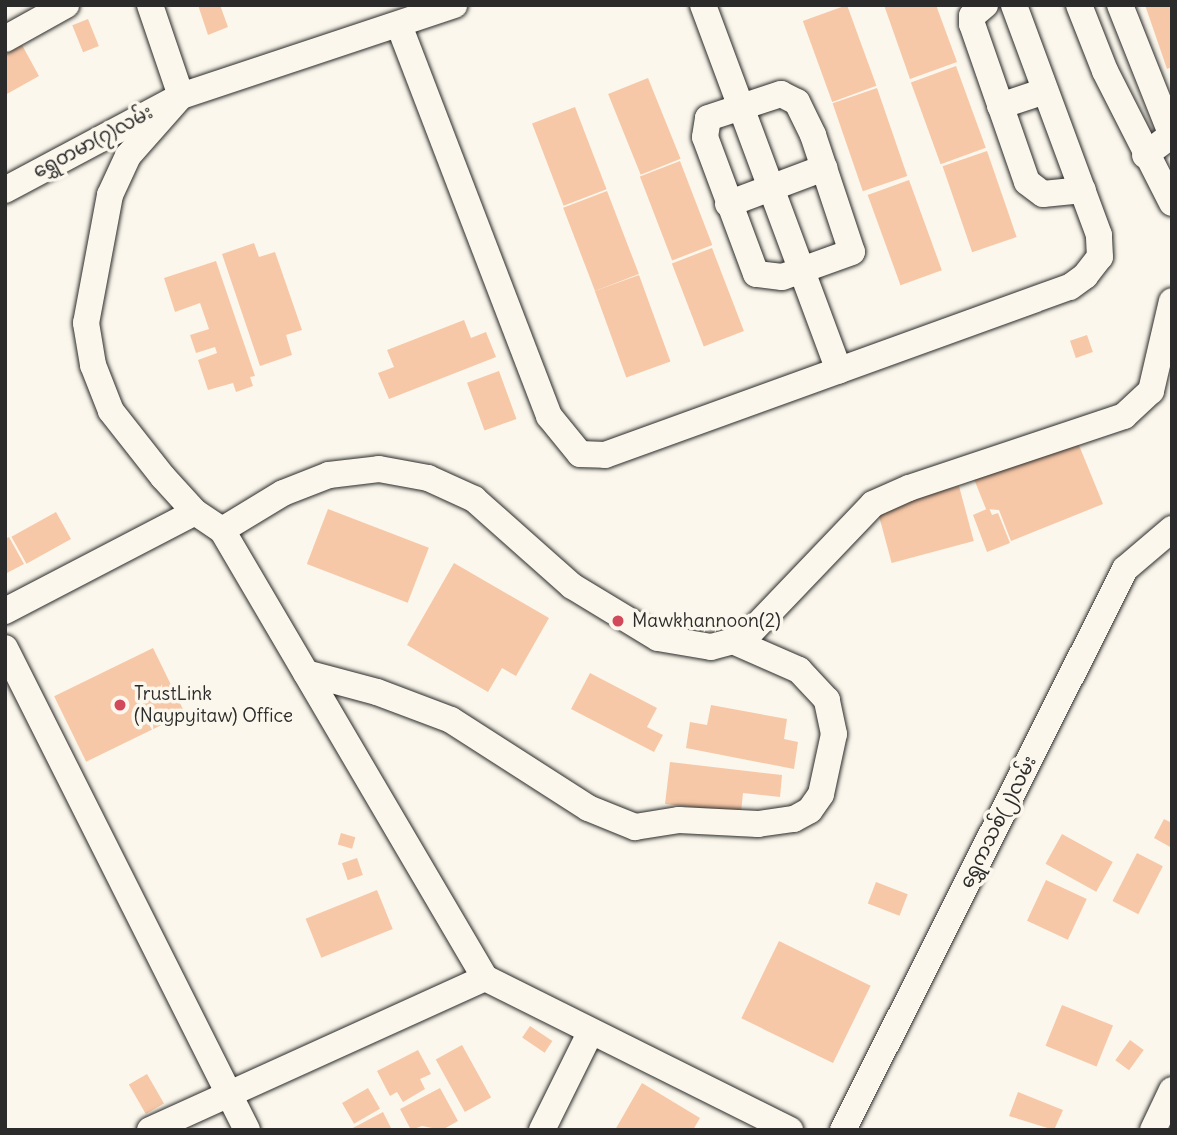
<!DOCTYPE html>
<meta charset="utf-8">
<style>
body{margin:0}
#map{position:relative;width:1177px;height:1135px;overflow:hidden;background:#fbf7ec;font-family:Delius,"Noto Sans Myanmar",sans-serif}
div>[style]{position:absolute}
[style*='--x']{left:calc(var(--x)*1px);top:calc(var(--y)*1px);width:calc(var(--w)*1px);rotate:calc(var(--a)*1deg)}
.building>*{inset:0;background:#f7c8a7;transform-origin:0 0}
.roads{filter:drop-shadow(0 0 2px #2b2b2b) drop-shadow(0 0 2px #2b2b2b)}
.minor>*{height:26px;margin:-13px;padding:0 13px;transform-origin:13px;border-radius:13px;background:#fbf7ec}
.dots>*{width:19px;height:19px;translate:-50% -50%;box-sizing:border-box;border:4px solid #fbf7ec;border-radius:50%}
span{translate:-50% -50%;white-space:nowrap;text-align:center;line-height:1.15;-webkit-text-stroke:7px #fbf7ec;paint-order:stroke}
.street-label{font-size:19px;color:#2b2b2b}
.poi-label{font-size:19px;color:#2b2b2b}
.left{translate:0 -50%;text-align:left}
.frame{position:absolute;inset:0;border:7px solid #2b2b2b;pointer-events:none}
</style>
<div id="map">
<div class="building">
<i style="clip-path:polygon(198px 5px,220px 5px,228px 27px,208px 35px)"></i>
<i style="left:847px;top:5px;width:86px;height:47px;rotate:70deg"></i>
<i style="clip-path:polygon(884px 5px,936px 5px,957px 62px,910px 79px)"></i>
<i style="clip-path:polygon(1145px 5px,1172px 5px,1172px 67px,1167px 69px)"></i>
<i style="left:88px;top:19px;width:29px;height:17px;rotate:68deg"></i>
<i style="clip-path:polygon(22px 45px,39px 76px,5px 95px,5px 55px)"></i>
<i style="left:956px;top:66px;width:87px;height:48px;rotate:70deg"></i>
<i style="left:648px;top:78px;width:87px;height:43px;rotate:68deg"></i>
<i style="left:877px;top:88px;width:93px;height:47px;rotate:71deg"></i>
<i style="left:575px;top:107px;width:88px;height:46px;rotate:69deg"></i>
<i style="left:987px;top:151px;width:91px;height:47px;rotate:71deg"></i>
<i style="left:680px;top:161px;width:90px;height:43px;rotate:69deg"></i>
<i style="left:909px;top:180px;width:96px;height:44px;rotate:70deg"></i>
<i style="left:607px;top:191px;width:89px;height:47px;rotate:69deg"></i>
<i style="clip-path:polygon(254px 243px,259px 257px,275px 252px,302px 330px,286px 335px,292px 355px,260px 366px,222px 254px)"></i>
<i style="left:712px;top:248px;width:89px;height:43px;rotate:69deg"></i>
<i style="clip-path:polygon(216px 261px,255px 376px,250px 377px,253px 386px,236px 392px,233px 383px,208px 390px,198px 360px,217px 353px,215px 347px,196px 353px,190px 335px,209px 329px,200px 303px,175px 312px,164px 278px)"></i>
<i style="left:639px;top:275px;width:92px;height:47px;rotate:70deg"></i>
<i style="clip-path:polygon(464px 320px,471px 338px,486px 332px,496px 357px,389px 399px,378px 373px,394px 367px,387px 350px)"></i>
<i style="left:1087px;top:335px;width:18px;height:18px;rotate:71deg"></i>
<i style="left:499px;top:371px;width:51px;height:34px;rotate:70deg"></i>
<i style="clip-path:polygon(1076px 438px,1103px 504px,1011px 541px,999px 510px,986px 509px,974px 479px)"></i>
<i style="left:959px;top:486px;width:57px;height:85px;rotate:75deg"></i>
<i style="clip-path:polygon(989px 508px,992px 515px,998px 513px,1010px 543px,987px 552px,973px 515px)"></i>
<i style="left:328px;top:509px;width:108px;height:59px;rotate:21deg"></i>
<i style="left:56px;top:512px;width:31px;height:51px;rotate:61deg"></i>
<i style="clip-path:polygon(9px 537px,24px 564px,5px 574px,5px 539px)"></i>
<i style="clip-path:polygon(454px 563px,549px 618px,516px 676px,502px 668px,488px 692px,407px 645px)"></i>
<i style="left:153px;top:648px;width:73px;height:110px;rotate:64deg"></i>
<i style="clip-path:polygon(590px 673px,657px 708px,647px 727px,663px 735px,654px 752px,571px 709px)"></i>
<i style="clip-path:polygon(711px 705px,787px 719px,784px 739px,798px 742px,794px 769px,686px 748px,690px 722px,707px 725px)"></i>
<i style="clip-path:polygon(670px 762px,782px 775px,780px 797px,743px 793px,741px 813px,665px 804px)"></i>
<i style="clip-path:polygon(1164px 819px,1172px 823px,1172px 848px,1154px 838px)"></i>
<i style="left:341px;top:833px;width:15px;height:12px;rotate:16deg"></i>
<i style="left:1062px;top:834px;width:58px;height:34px;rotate:29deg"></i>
<i style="left:1137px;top:853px;width:29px;height:54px;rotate:27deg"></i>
<i style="left:357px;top:858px;width:18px;height:16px;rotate:71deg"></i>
<i style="left:1046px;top:880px;width:45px;height:45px;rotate:25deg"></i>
<i style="left:876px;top:882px;width:34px;height:23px;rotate:21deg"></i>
<i style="left:377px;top:890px;width:42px;height:77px;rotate:68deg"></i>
<i style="left:779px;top:941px;width:102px;height:86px;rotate:26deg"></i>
<i style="left:1062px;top:1005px;width:55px;height:44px;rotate:22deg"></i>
<i style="left:530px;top:1026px;width:27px;height:14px;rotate:34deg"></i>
<i style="left:1130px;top:1040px;width:17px;height:25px;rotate:36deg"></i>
<i style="left:462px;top:1045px;width:60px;height:30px;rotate:61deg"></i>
<i style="clip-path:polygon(418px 1050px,431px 1074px,420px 1079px,425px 1089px,403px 1102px,397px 1092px,390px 1096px,377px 1071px)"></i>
<i style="left:147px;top:1074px;width:34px;height:21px;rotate:60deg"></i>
<i style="clip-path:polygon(642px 1083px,700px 1118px,693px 1130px,615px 1130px)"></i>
<i style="left:368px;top:1088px;width:24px;height:30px;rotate:60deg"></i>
<i style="clip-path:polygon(440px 1088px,458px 1121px,442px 1130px,422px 1126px,411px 1130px,400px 1109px)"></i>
<i style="clip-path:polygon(1018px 1092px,1063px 1110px,1054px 1130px,1009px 1116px)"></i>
<i style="clip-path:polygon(383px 1112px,392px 1130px,349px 1130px)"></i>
</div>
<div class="roads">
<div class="minor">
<i style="--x:150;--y:5;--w:96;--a:71.2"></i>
<i style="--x:703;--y:5;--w:390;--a:69.6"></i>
<i style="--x:985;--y:5;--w:17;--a:140"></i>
<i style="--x:972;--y:16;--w:8;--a:90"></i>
<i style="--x:972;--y:24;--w:167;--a:70.8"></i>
<i style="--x:1027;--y:182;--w:20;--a:37"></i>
<i style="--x:1043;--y:194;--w:40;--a:-5.7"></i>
<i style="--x:1079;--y:5;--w:71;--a:68.5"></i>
<i style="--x:1105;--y:71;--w:148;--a:63.1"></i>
<i style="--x:1120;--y:5;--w:132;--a:68.3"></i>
<i style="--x:1169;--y:128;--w:9;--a:90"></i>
<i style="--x:1169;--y:137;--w:30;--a:143"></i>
<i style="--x:399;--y:25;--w:419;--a:69"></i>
<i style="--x:549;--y:416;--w:49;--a:50.8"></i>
<i style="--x:580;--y:454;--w:25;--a:2"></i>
<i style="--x:605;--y:455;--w:494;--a:-19.9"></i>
<i style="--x:1070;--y:287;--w:19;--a:-36"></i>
<i style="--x:1085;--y:276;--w:24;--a:-52"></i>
<i style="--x:1100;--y:257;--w:22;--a:-93"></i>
<i style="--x:1099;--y:235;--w:245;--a:-110.3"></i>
<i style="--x:5;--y:39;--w:70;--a:-29.1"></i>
<i style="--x:781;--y:94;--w:18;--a:27"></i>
<i style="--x:797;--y:102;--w:37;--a:64"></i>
<i style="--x:813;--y:135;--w:123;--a:71.6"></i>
<i style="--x:852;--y:252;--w:74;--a:160.3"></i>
<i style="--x:782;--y:277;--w:26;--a:-173"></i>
<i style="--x:756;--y:274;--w:146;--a:-110.4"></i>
<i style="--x:705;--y:137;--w:19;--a:-81"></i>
<i style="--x:708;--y:118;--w:77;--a:-18.2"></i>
<i style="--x:181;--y:96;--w:80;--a:131.5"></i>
<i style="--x:128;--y:156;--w:43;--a:114.8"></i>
<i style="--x:110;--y:195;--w:130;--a:100.6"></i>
<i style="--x:86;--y:323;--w:43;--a:80.5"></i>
<i style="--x:93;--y:365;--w:49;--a:68.6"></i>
<i style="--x:111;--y:411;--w:84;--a:51.8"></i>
<i style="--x:163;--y:477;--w:47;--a:47.6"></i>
<i style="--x:195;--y:512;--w:32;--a:34"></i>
<i style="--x:222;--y:530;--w:71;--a:-31.2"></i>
<i style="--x:283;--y:493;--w:49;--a:-21.4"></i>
<i style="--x:329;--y:475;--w:50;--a:-6.8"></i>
<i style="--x:379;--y:469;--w:50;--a:10.4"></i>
<i style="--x:428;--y:478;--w:51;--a:24.5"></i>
<i style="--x:474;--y:499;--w:131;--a:41.6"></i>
<i style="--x:572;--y:586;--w:100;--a:31.2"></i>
<i style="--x:658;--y:638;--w:54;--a:9.6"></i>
<i style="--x:711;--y:647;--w:35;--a:-15"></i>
<i style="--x:745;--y:638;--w:185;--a:-46.3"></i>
<i style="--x:873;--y:504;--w:39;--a:-24"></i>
<i style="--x:909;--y:488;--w:227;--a:-18.5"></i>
<i style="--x:1124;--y:416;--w:37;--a:-43"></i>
<i style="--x:1151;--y:391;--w:92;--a:-76.9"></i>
<i style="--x:1000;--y:106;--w:47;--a:-18.4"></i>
<i style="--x:5;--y:190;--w:200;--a:-28.1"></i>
<i style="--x:181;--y:96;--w:288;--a:-18.4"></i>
<i style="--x:728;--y:204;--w:103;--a:-20.6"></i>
<i style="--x:222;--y:530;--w:519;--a:59.58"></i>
<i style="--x:485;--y:978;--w:341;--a:26.5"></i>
<i style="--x:5;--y:611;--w:214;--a:-27.5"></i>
<i style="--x:5;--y:648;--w:539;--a:63.34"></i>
<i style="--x:306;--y:673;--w:73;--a:15"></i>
<i style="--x:377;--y:692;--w:79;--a:20.7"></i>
<i style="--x:451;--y:720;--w:163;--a:32.7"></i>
<i style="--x:588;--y:808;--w:51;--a:22"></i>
<i style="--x:635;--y:827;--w:45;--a:-9"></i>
<i style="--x:679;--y:820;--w:79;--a:2.9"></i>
<i style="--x:758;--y:824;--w:36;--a:-8"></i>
<i style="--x:794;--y:819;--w:18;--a:-29"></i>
<i style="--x:810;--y:810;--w:19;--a:-55"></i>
<i style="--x:821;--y:794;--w:61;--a:-77.8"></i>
<i style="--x:834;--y:734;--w:35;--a:-102"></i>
<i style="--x:827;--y:700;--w:41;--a:-133"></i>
<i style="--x:799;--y:670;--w:72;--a:-156.3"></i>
<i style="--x:150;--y:1130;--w:368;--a:-24.4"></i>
<i style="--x:542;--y:1130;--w:110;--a:-63.7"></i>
<i style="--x:843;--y:1130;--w:628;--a:-63.31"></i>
<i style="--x:1125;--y:569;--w:62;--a:-40.4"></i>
<i style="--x:1153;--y:1130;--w:44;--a:-64.6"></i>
</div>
</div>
<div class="dots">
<i style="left:618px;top:621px;background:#d1495b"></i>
<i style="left:120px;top:705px;background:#d1495b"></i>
</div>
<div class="street-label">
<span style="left:93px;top:142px;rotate:-28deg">ရွှေတမာ(၇)လမ်း</span>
<span style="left:998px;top:822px;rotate:-63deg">ရွှေကသစ်(၂)လမ်း</span>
</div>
<div class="poi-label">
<span class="left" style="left:632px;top:621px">Mawkhannoon(2)</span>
<span class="left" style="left:134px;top:705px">TrustLink<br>(Naypyitaw) Office</span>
</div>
<div class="frame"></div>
</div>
